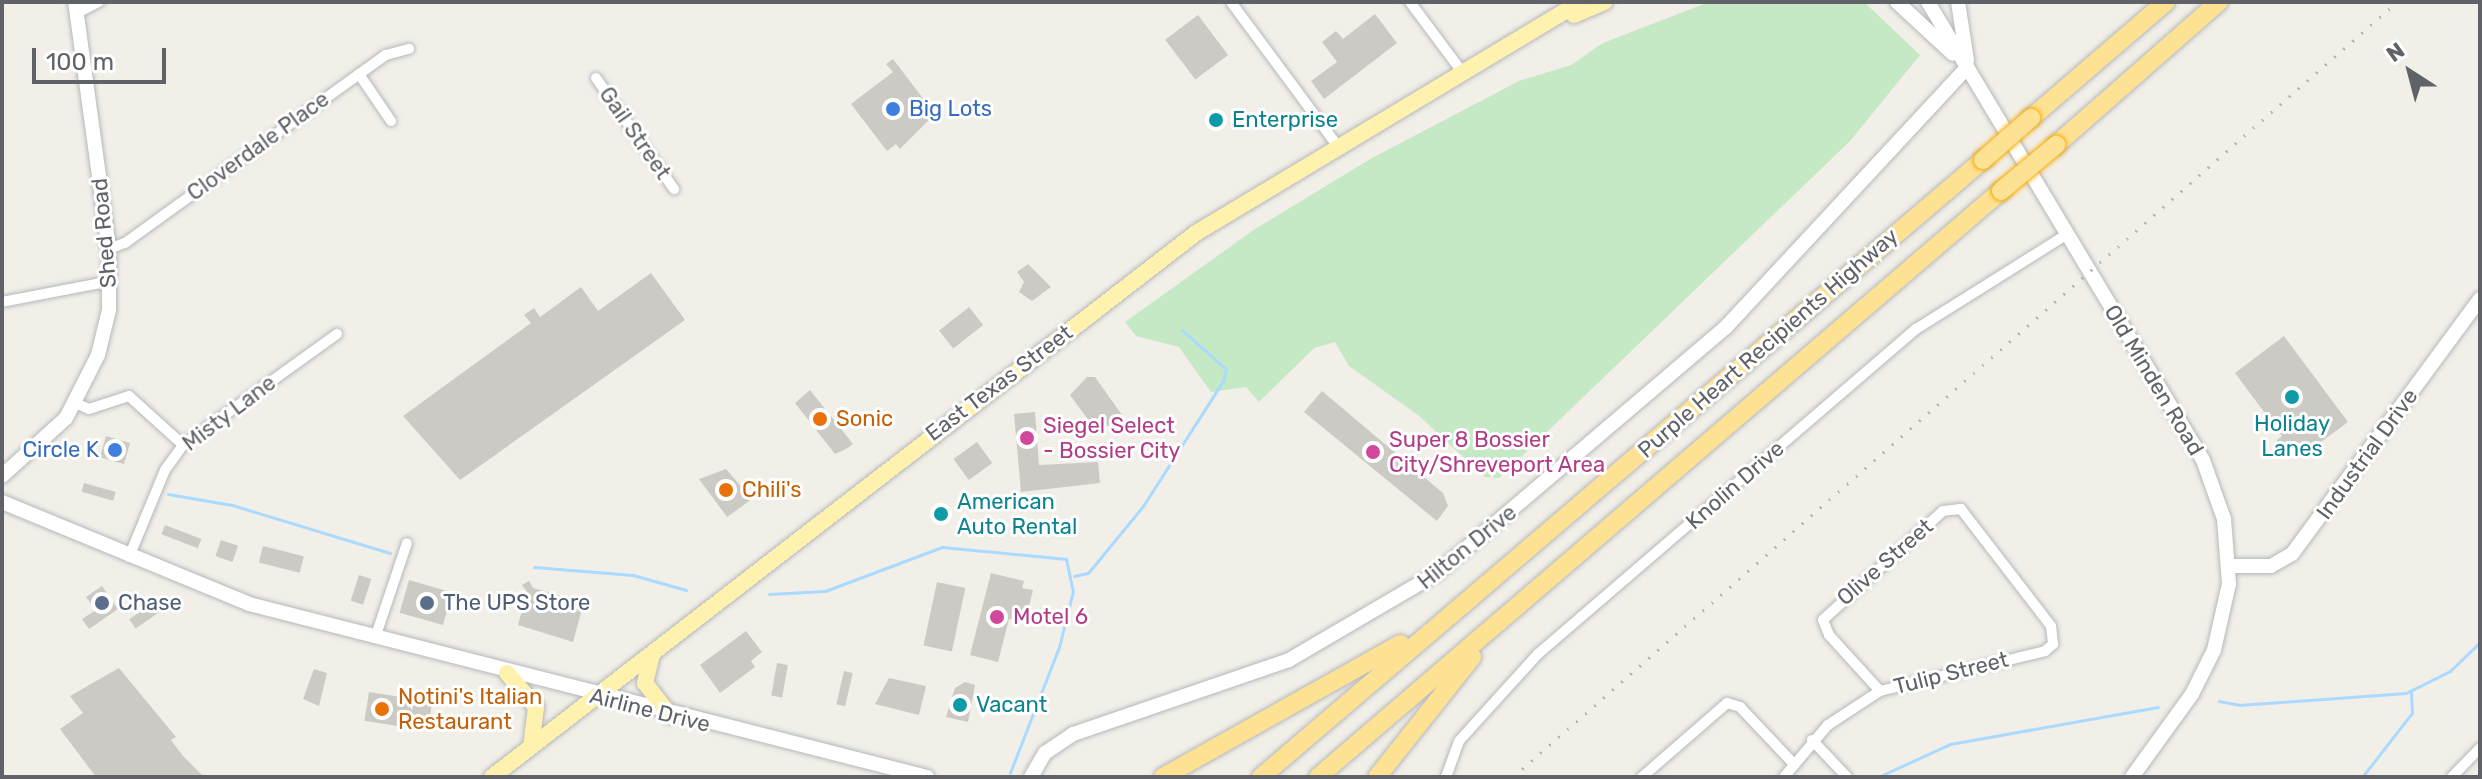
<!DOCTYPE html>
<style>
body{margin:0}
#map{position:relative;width:2482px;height:779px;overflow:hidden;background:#f1efe8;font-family:Rubik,sans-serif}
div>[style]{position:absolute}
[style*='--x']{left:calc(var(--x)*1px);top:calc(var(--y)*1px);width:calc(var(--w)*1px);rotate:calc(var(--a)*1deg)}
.green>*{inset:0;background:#c5e8c5}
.stream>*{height:3px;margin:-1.5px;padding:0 1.5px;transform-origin:1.5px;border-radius:1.5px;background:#aadaff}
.building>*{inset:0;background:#cccac5;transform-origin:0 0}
.roads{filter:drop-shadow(0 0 2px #b5b8bc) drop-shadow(0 0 2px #b5b8bc)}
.street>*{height:10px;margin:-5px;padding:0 5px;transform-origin:5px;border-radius:5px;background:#fff}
.secondary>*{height:14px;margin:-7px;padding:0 7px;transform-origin:7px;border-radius:7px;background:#fff}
.primary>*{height:16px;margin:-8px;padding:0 8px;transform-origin:8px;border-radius:8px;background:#fff2af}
.highway>*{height:18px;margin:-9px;padding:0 9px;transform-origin:9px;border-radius:9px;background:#fde293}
.rail>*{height:3px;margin-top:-1.5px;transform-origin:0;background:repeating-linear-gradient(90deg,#b6b7b8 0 2px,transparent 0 12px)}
.bridges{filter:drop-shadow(0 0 2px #f9ab00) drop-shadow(0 0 2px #f9ab00)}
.highway-bridge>*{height:18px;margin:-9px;padding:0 9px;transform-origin:9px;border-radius:9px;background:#fde293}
.dots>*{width:22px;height:22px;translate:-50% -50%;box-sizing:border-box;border:4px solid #fff;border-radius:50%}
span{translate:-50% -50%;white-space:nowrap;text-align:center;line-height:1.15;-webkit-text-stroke:6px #fff;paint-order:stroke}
.shop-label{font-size:22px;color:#366cbe}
.left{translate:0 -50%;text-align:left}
.right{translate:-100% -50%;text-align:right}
.culture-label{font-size:22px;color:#0d838f}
.street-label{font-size:22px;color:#5f6368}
.food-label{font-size:22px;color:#c56008}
.hotel-label{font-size:22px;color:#b23c85}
.service-label{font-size:22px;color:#4e5e75}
.frame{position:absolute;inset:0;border:4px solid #5f6368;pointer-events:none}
.north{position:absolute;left:2370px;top:32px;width:80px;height:80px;-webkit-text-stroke:6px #fff;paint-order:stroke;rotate:324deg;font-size:22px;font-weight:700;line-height:32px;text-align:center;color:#5f6368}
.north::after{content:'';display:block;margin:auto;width:28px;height:36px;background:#5f6368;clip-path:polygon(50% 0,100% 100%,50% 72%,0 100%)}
.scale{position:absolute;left:32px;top:48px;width:134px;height:36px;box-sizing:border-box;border:4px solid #5f6368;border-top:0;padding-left:10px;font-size:24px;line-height:28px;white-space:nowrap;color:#5f6368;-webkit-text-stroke:6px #fff;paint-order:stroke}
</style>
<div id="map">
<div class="green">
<i style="clip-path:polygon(1709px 2px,1864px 2px,1920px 55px,1850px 141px,1499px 478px,1485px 477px,1418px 415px,1349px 366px,1335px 342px,1314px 348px,1259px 402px,1246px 387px,1211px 392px,1179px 347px,1136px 336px,1125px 322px,1255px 229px,1372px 158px,1519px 81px,1571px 65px,1603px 43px)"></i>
</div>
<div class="stream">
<i style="--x:168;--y:494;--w:65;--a:9.8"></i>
<i style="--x:232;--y:505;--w:165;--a:16.9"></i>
<i style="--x:534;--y:567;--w:99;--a:4.6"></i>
<i style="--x:633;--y:575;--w:55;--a:15.8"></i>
<i style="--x:1074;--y:576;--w:14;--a:-12"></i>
<i style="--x:1088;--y:573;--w:87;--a:-50.6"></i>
<i style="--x:1143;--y:506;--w:148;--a:-57.4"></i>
<i style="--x:1223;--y:381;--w:12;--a:-76"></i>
<i style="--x:1226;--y:369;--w:59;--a:-138.4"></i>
<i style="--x:769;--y:594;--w:56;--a:-3.1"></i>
<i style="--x:825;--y:591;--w:125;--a:-20.6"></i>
<i style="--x:942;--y:547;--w:125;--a:5.5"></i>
<i style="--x:1066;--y:559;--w:33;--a:78"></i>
<i style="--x:1073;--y:591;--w:58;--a:104"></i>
<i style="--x:1059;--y:647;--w:135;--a:111.3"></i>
<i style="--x:2219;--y:701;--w:20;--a:11"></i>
<i style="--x:2239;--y:705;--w:167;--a:-4.1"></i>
<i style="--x:2406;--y:693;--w:49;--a:-26.6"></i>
<i style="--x:2450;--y:671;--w:42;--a:-44"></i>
<i style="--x:1878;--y:777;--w:79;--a:-24.6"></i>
<i style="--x:1950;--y:744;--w:211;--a:-10.1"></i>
<i style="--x:2362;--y:777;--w:81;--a:-52"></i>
<i style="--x:2412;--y:713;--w:22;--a:-93"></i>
</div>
<div class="building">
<i style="clip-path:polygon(1375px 14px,1397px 43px,1324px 99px,1311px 81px,1337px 62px,1322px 42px,1336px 31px,1343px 39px)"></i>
<i style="left:1198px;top:15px;width:50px;height:41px;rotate:53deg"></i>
<i style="clip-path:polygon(893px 59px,935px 114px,900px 149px,896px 144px,887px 151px,851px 104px,893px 72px,886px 64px)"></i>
<i style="clip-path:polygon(1028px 264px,1051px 287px,1032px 301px,1019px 292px,1024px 282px,1017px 272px)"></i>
<i style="clip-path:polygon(651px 273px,685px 320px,460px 480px,403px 416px,531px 323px,524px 315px,534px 308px,540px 317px,581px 287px,598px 311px)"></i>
<i style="left:969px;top:307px;width:23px;height:38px;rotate:52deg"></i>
<i style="clip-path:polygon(2284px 336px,2348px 422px,2298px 459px,2276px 441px,2282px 436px,2235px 373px)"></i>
<i style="clip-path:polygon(1087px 377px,1095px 377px,1122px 415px,1098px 433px,1070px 395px)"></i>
<i style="clip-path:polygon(810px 390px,853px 444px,848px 448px,835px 454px,795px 403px)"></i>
<i style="clip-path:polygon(1322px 391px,1443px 493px,1448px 506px,1437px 521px,1304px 412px)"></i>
<i style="clip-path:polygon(1035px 412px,1039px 465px,1098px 462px,1100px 483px,1021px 492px,1014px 414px)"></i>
<i style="left:106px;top:436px;width:25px;height:22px;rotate:16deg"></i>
<i style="left:977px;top:442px;width:26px;height:29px;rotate:54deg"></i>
<i style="clip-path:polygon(726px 469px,752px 499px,727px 517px,699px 479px)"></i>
<i style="left:84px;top:483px;width:33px;height:9px;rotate:16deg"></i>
<i style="left:165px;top:525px;width:39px;height:10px;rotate:21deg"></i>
<i style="left:221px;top:540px;width:18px;height:17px;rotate:19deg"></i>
<i style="left:263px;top:546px;width:42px;height:17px;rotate:14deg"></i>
<i style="clip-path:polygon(991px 573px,1024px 581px,1022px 588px,1033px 590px,1026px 619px,1009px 619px,998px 662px,970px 655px)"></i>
<i style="left:359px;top:575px;width:13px;height:27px;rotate:18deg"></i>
<i style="left:409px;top:580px;width:45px;height:34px;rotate:16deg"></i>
<i style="clip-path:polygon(529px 581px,533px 588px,584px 602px,573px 642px,518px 625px,527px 592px,522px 585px)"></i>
<i style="left:937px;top:582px;width:29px;height:65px;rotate:12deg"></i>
<i style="clip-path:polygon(102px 586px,118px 609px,89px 629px,82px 619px,96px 610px,86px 597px)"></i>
<i style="left:155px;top:602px;width:11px;height:31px;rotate:56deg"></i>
<i style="clip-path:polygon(746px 631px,762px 652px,751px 661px,755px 667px,720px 693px,700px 665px)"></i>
<i style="left:777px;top:663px;width:11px;height:33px;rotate:10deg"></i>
<i style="clip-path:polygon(119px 668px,176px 737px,171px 740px,183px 756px,204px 777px,96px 777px,60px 729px,83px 713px,70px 696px)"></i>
<i style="clip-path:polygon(314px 669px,327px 673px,319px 706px,303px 699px)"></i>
<i style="left:844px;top:671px;width:9px;height:34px;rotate:13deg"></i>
<i style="clip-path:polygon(889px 678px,926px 686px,919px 715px,875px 704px)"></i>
<i style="clip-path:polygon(965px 682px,975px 685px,968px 722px,946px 717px,955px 688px)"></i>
<i style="left:369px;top:692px;width:64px;height:29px;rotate:9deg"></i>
</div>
<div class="roads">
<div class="street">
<i style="--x:1231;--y:2;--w:177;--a:53.5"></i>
<i style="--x:1410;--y:2;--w:89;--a:53.3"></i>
<i style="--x:77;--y:13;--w:25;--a:-27"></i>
<i style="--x:359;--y:74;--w:57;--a:55.8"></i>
<i style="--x:596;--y:78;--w:136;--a:54.9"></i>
<i style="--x:109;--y:249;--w:17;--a:-21"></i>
<i style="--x:125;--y:243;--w:322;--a:-35.8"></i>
<i style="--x:386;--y:55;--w:24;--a:-15"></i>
<i style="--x:2;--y:302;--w:111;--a:-10.9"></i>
<i style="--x:75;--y:403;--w:15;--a:23"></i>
<i style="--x:89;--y:409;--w:42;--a:-18"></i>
<i style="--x:129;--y:396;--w:73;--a:42.2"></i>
<i style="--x:129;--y:557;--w:94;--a:-67.5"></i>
<i style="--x:165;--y:470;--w:31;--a:-54"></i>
<i style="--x:183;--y:445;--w:190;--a:-35.8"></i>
<i style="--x:375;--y:638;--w:100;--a:-71.4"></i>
<i style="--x:1812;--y:740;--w:51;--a:46.6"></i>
<i style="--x:1446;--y:777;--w:38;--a:-70"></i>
<i style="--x:1459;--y:741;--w:118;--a:-47.8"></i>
<i style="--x:1538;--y:654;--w:499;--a:-40.7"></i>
<i style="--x:1916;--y:329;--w:177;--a:-32.1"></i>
<i style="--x:1642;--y:777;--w:113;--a:-41"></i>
<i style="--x:1727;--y:703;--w:14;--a:17"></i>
<i style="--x:1740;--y:707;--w:76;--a:46.6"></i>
<i style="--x:1784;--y:777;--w:68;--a:-49.8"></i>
<i style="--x:1828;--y:725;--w:62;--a:-33.2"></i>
<i style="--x:1880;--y:691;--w:170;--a:-13.6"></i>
<i style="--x:2045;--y:651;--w:11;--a:-41"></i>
<i style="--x:2053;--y:644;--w:18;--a:-96"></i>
<i style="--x:2051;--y:626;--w:148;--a:-127.6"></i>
<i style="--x:1961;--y:509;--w:18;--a:174"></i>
<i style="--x:1943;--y:511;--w:162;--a:137.8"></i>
<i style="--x:1823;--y:620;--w:16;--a:68"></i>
<i style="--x:1829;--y:635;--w:76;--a:47.7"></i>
<i style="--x:2452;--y:777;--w:40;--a:-46"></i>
</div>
<div class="secondary">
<i style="--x:1897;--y:2;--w:76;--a:42.9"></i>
<i style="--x:1928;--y:2;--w:534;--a:59.02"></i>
<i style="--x:2203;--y:460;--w:63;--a:70.4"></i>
<i style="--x:2224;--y:519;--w:65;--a:85.6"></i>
<i style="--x:2229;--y:584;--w:68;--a:102.8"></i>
<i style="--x:2214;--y:650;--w:49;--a:116.6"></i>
<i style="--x:2192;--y:694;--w:102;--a:125.9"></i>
<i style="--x:1958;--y:2;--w:59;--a:81.2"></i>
<i style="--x:2;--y:476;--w:86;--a:-42.2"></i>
<i style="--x:66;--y:418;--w:71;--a:-63.1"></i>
<i style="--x:98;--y:355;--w:46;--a:-76.3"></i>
<i style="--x:109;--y:310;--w:61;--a:-90"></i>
<i style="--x:109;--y:249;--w:249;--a:-97.8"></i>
<i style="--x:2;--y:502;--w:267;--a:22.4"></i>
<i style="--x:249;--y:604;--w:700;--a:14.31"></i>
<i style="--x:2229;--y:566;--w:42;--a:0"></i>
<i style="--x:2271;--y:566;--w:24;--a:-30"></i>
<i style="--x:2292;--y:554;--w:317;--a:-53.6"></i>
<i style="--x:1031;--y:777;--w:28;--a:-60"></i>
<i style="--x:1045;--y:753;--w:34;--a:-34"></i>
<i style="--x:1073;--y:734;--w:228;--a:-18.9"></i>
<i style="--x:1289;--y:660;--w:172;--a:-30.4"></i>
<i style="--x:1437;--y:573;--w:380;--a:-40.4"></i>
<i style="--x:1726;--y:327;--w:354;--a:-47.1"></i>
</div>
<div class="primary">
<i style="--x:1574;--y:15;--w:33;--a:-23"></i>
<i style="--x:652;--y:655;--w:29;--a:104"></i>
<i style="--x:645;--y:683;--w:41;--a:52"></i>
<i style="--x:507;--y:673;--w:45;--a:49.5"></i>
<i style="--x:536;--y:707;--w:40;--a:97.1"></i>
<i style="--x:492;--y:777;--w:890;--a:-37.69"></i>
<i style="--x:1196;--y:233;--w:449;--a:-31"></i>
</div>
<div class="highway">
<i style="--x:2031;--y:118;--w:178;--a:-40.7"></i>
<i style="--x:2056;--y:145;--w:217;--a:-41.3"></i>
<i style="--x:1163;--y:777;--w:272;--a:-29.3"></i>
<i style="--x:1261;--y:777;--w:950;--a:-40.52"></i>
<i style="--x:1318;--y:777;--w:900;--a:-40.63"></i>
<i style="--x:1377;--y:777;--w:153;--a:-51.6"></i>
</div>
</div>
<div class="rail">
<i style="--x:1513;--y:777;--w:1176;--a:-41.24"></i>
</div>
<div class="bridges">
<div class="highway-bridge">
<i style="--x:1983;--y:160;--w:64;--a:-41.2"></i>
<i style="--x:2001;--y:191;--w:72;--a:-39.9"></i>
</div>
</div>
<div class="dots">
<i style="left:893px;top:109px;background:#3f7fe0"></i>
<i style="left:1216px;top:120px;background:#0f9aa8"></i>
<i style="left:2292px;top:397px;background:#0f9aa8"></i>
<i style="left:820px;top:419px;background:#e8710a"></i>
<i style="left:1027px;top:438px;background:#d1479c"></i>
<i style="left:115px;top:450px;background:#3f7fe0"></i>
<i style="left:1373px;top:452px;background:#d1479c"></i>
<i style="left:726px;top:490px;background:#e8710a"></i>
<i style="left:941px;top:514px;background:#0f9aa8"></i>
<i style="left:102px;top:603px;background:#5c6f8a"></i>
<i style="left:427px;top:603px;background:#5c6f8a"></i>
<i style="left:997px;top:617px;background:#d1479c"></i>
<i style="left:960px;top:705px;background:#0f9aa8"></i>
<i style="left:382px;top:709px;background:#e8710a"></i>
</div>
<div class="shop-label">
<span class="left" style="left:909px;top:109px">Big Lots</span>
<span class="right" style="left:99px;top:450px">Circle K</span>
</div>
<div class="culture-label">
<span class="left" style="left:1232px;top:120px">Enterprise</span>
<span style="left:2292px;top:436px">Holiday<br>Lanes</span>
<span class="left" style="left:957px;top:514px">American<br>Auto Rental</span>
<span class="left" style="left:976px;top:705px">Vacant</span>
</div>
<div class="street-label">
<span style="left:635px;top:133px;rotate:55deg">Gail Street</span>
<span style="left:258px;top:146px;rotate:-36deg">Cloverdale Place</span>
<span style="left:104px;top:233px;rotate:-95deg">Shed Road</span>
<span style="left:1768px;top:343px;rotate:-41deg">Purple Heart Recipients Highway</span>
<span style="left:2154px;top:380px;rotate:59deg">Old Minden Road</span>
<span style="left:999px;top:383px;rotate:-37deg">East Texas Street</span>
<span style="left:229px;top:413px;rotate:-37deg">Misty Lane</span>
<span style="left:2367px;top:454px;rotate:-54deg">Industrial Drive</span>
<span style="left:1735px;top:485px;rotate:-41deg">Knolin Drive</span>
<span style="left:1467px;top:547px;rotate:-39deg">Hilton Drive</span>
<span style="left:1885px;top:562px;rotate:-41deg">Olive Street</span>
<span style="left:1951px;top:673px;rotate:-14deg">Tulip Street</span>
<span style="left:650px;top:710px;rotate:14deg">Airline Drive</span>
</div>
<div class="food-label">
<span class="left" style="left:836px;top:419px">Sonic</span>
<span class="left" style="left:742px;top:490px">Chili's</span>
<span class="left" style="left:398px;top:709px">Notini's Italian<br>Restaurant</span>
</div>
<div class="hotel-label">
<span class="left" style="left:1043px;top:438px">Siegel Select<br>- Bossier City</span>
<span class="left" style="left:1389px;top:452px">Super 8 Bossier<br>City/Shreveport Area</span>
<span class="left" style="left:1013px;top:617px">Motel 6</span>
</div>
<div class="service-label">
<span class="left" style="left:118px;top:603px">Chase</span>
<span class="left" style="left:443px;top:603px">The UPS Store</span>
</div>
<div class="frame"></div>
<div class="north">N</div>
<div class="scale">100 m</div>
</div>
